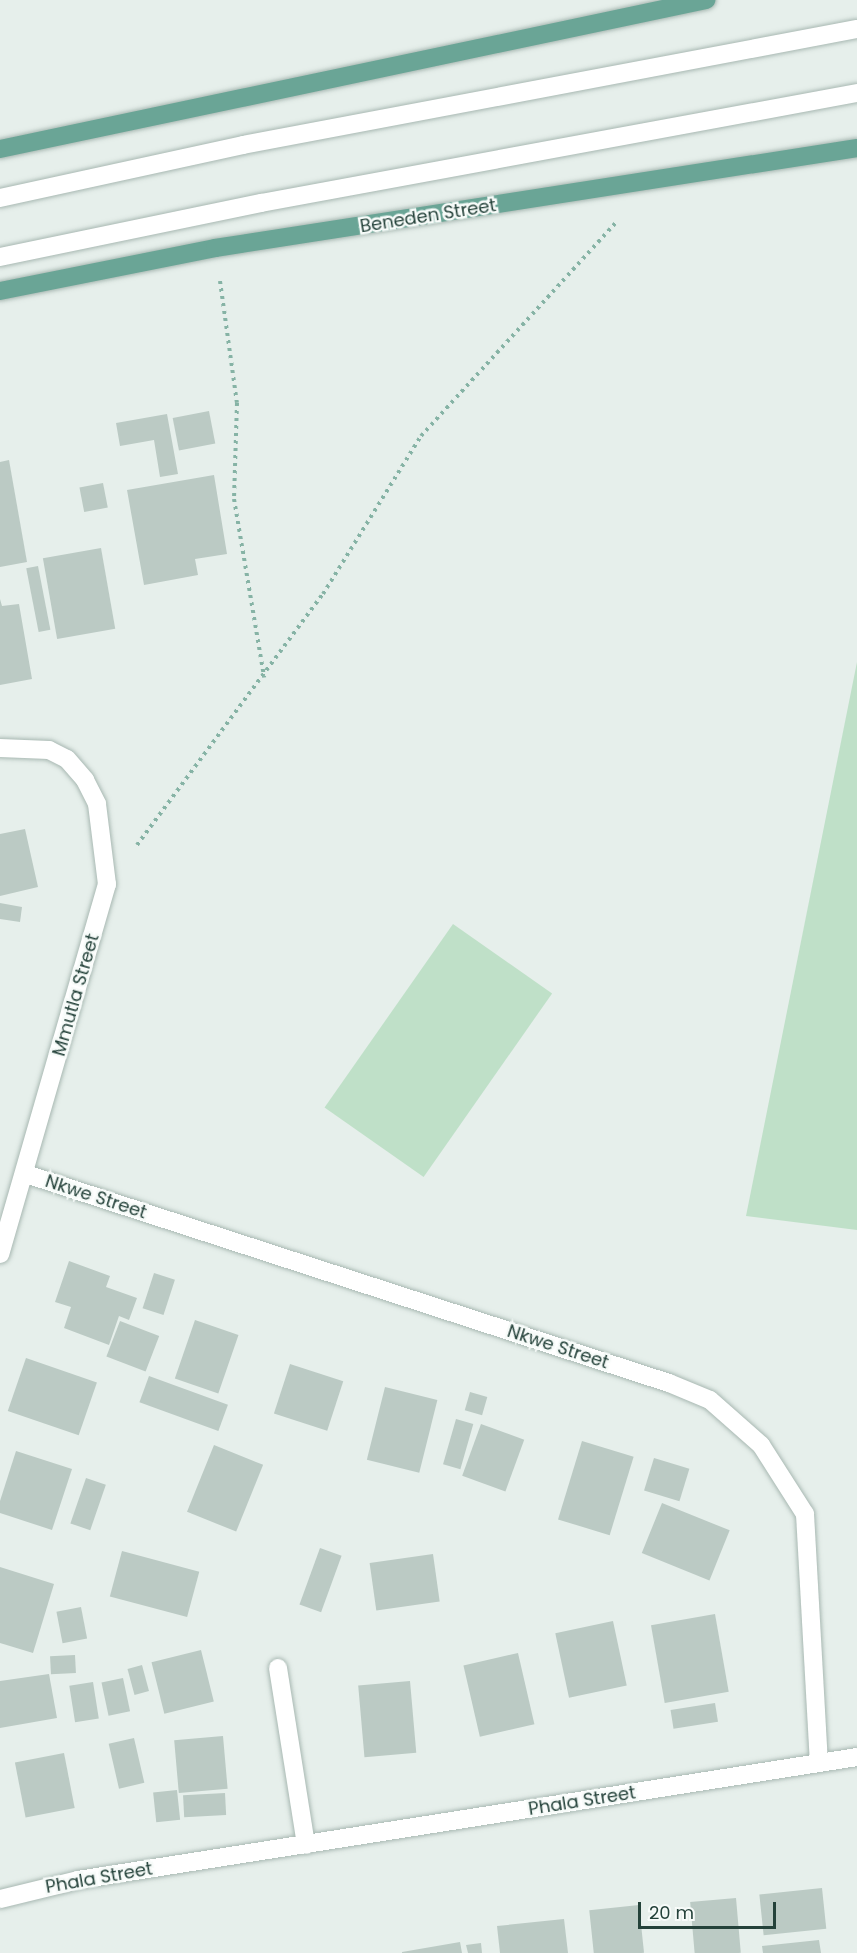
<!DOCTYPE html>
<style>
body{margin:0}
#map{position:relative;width:857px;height:1953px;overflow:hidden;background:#e6efeb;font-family:Poppins,sans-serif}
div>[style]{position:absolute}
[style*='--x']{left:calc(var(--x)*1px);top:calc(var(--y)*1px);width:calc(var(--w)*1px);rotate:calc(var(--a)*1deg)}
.green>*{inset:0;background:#bfe0c8;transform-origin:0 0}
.building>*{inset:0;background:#bbcac4;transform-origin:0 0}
.path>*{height:4px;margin-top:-2px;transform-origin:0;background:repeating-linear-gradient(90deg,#86b3a5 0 3px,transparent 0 7.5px)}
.roads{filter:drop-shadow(0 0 2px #a8b8b2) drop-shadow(0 0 2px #a8b8b2)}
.minor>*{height:18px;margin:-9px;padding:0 9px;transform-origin:9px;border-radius:9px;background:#fff}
.major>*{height:18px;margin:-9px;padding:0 9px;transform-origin:9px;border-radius:9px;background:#6aa596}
span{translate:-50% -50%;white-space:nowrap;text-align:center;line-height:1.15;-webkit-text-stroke:5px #f7fbf9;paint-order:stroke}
.street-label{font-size:18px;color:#24423a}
.scale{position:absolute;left:638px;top:1902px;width:138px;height:27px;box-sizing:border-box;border:3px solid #24423a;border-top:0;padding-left:8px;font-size:18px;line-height:21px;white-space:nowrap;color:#24423a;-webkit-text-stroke:4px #f7fbf9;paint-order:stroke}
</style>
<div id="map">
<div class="green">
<i style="clip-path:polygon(857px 662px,857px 1230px,746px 1216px)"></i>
<i style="left:453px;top:924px;width:121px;height:224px;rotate:35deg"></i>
</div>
<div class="building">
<i style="left:209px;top:411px;width:33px;height:37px;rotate:79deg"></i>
<i style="clip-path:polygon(167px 414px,178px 474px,160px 477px,154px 440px,120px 446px,116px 423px)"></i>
<i style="clip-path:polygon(9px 460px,27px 562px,0 567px,0 462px)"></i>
<i style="clip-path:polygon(214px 475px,227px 554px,195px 559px,198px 575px,144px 585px,127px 490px)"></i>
<i style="left:103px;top:483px;width:25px;height:24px;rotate:79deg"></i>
<i style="left:101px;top:548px;width:82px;height:59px;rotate:80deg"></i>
<i style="left:38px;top:566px;width:65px;height:12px;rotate:79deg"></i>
<i style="clip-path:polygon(0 599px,2px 606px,19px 604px,32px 679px,0 685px)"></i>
<i style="clip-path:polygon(25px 829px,38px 887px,0 896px,0 834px)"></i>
<i style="clip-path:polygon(0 903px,22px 907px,20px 922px,0 919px)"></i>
<i style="clip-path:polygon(69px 1261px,110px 1276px,106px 1287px,137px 1298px,129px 1320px,119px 1316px,109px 1345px,64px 1328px,71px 1307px,55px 1302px)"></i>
<i style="left:154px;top:1273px;width:22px;height:37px;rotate:18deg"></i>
<i style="left:195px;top:1320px;width:46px;height:62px;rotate:19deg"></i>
<i style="left:120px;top:1321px;width:42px;height:38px;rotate:21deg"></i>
<i style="left:26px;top:1358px;width:75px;height:56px;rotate:19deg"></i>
<i style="left:290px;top:1364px;width:56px;height:52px;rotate:18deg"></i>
<i style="left:149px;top:1376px;width:84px;height:28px;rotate:20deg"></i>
<i style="left:385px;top:1387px;width:54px;height:75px;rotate:14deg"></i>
<i style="left:470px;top:1392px;width:18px;height:19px;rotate:16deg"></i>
<i style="left:456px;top:1419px;width:18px;height:47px;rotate:16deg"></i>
<i style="left:481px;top:1424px;width:46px;height:55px;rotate:20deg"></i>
<i style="left:582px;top:1441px;width:54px;height:82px;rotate:17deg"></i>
<i style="left:214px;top:1445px;width:53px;height:72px;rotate:22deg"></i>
<i style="clip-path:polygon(16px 1451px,72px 1469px,52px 1530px,0 1513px,0 1501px)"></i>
<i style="left:654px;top:1458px;width:37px;height:34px;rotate:17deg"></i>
<i style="left:86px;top:1478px;width:21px;height:48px;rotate:19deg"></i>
<i style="left:662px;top:1503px;width:73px;height:54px;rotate:22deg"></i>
<i style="left:320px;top:1548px;width:23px;height:60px;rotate:20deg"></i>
<i style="left:122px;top:1551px;width:80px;height:47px;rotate:15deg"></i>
<i style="left:433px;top:1554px;width:48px;height:64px;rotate:82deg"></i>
<i style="clip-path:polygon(0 1567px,54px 1584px,33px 1653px,0 1643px)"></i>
<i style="left:81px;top:1607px;width:32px;height:25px;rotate:79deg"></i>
<i style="left:715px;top:1614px;width:79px;height:65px;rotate:80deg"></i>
<i style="left:613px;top:1621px;width:66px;height:59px;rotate:78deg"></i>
<i style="left:201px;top:1650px;width:53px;height:51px;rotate:76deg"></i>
<i style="left:518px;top:1653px;width:73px;height:56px;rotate:77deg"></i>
<i style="left:75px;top:1655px;width:18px;height:25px;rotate:87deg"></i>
<i style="left:142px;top:1665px;width:27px;height:15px;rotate:75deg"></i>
<i style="clip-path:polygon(49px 1674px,57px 1718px,0 1728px,0 1681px)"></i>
<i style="left:123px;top:1678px;width:34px;height:22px;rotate:78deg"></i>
<i style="left:410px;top:1681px;width:72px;height:52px;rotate:85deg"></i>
<i style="left:93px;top:1682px;width:37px;height:24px;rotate:81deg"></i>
<i style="left:715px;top:1703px;width:19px;height:45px;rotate:81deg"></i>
<i style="left:223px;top:1736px;width:53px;height:49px;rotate:85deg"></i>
<i style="left:134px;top:1738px;width:46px;height:26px;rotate:77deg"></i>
<i style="left:64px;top:1753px;width:56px;height:50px;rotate:79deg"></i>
<i style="left:177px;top:1790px;width:30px;height:24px;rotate:84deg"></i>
<i style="left:225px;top:1793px;width:22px;height:42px;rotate:87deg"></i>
<i style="left:822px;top:1888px;width:41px;height:63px;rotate:84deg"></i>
<i style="left:736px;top:1898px;width:55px;height:46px;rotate:85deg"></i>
<i style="left:639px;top:1905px;width:48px;height:50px;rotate:84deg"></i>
<i style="clip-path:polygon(564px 1919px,568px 1953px,500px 1953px,497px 1926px)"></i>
<i style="clip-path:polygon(819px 1940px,821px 1953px,763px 1953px,762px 1946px)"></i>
<i style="clip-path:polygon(460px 1942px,462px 1953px,402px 1953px,402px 1952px)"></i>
<i style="clip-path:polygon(481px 1943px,482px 1953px,468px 1953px,466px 1945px)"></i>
</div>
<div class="path">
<i style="--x:220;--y:281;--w:123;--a:82.1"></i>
<i style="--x:237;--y:403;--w:96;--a:91.8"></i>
<i style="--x:234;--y:499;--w:181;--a:80.4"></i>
<i style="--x:137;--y:845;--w:312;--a:-53.5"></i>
<i style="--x:323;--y:594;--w:186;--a:-58.2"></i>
<i style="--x:421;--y:436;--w:292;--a:-47.6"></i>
</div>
<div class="roads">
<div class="minor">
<i style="--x:0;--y:198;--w:249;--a:-12.3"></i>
<i style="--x:243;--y:145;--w:625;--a:-10.7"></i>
<i style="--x:0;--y:257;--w:267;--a:-11.7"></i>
<i style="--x:261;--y:203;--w:606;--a:-10.46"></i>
<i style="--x:0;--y:748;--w:49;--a:2.3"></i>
<i style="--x:49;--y:750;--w:20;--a:27"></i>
<i style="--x:67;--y:759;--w:28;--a:49"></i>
<i style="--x:85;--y:780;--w:27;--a:63"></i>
<i style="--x:97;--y:804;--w:81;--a:82.9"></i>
<i style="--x:107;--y:884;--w:385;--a:106.1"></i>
<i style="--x:26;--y:1174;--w:676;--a:18.01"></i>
<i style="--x:669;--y:1383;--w:44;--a:22.5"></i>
<i style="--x:710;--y:1400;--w:68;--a:41.4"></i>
<i style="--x:761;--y:1445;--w:82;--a:57.5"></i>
<i style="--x:805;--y:1514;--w:249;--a:86.8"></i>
<i style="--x:278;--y:1668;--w:179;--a:81"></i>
<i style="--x:0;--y:1899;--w:80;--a:-13.7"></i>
<i style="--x:78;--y:1880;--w:789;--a:-8.97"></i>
</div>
<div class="major">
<i style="--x:0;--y:149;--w:722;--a:-11.92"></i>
<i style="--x:0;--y:291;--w:219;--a:-11.3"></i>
<i style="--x:215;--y:248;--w:650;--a:-8.85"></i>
</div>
</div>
<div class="street-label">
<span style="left:428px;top:216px;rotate:-9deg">Beneden Street</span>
<span style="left:76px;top:995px;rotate:-74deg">Mmutla Street</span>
<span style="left:96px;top:1197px;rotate:18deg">Nkwe Street</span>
<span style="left:558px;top:1347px;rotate:18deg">Nkwe Street</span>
<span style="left:582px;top:1801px;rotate:-9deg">Phala Street</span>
<span style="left:99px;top:1878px;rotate:-10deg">Phala Street</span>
</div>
<div class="scale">20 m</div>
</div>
